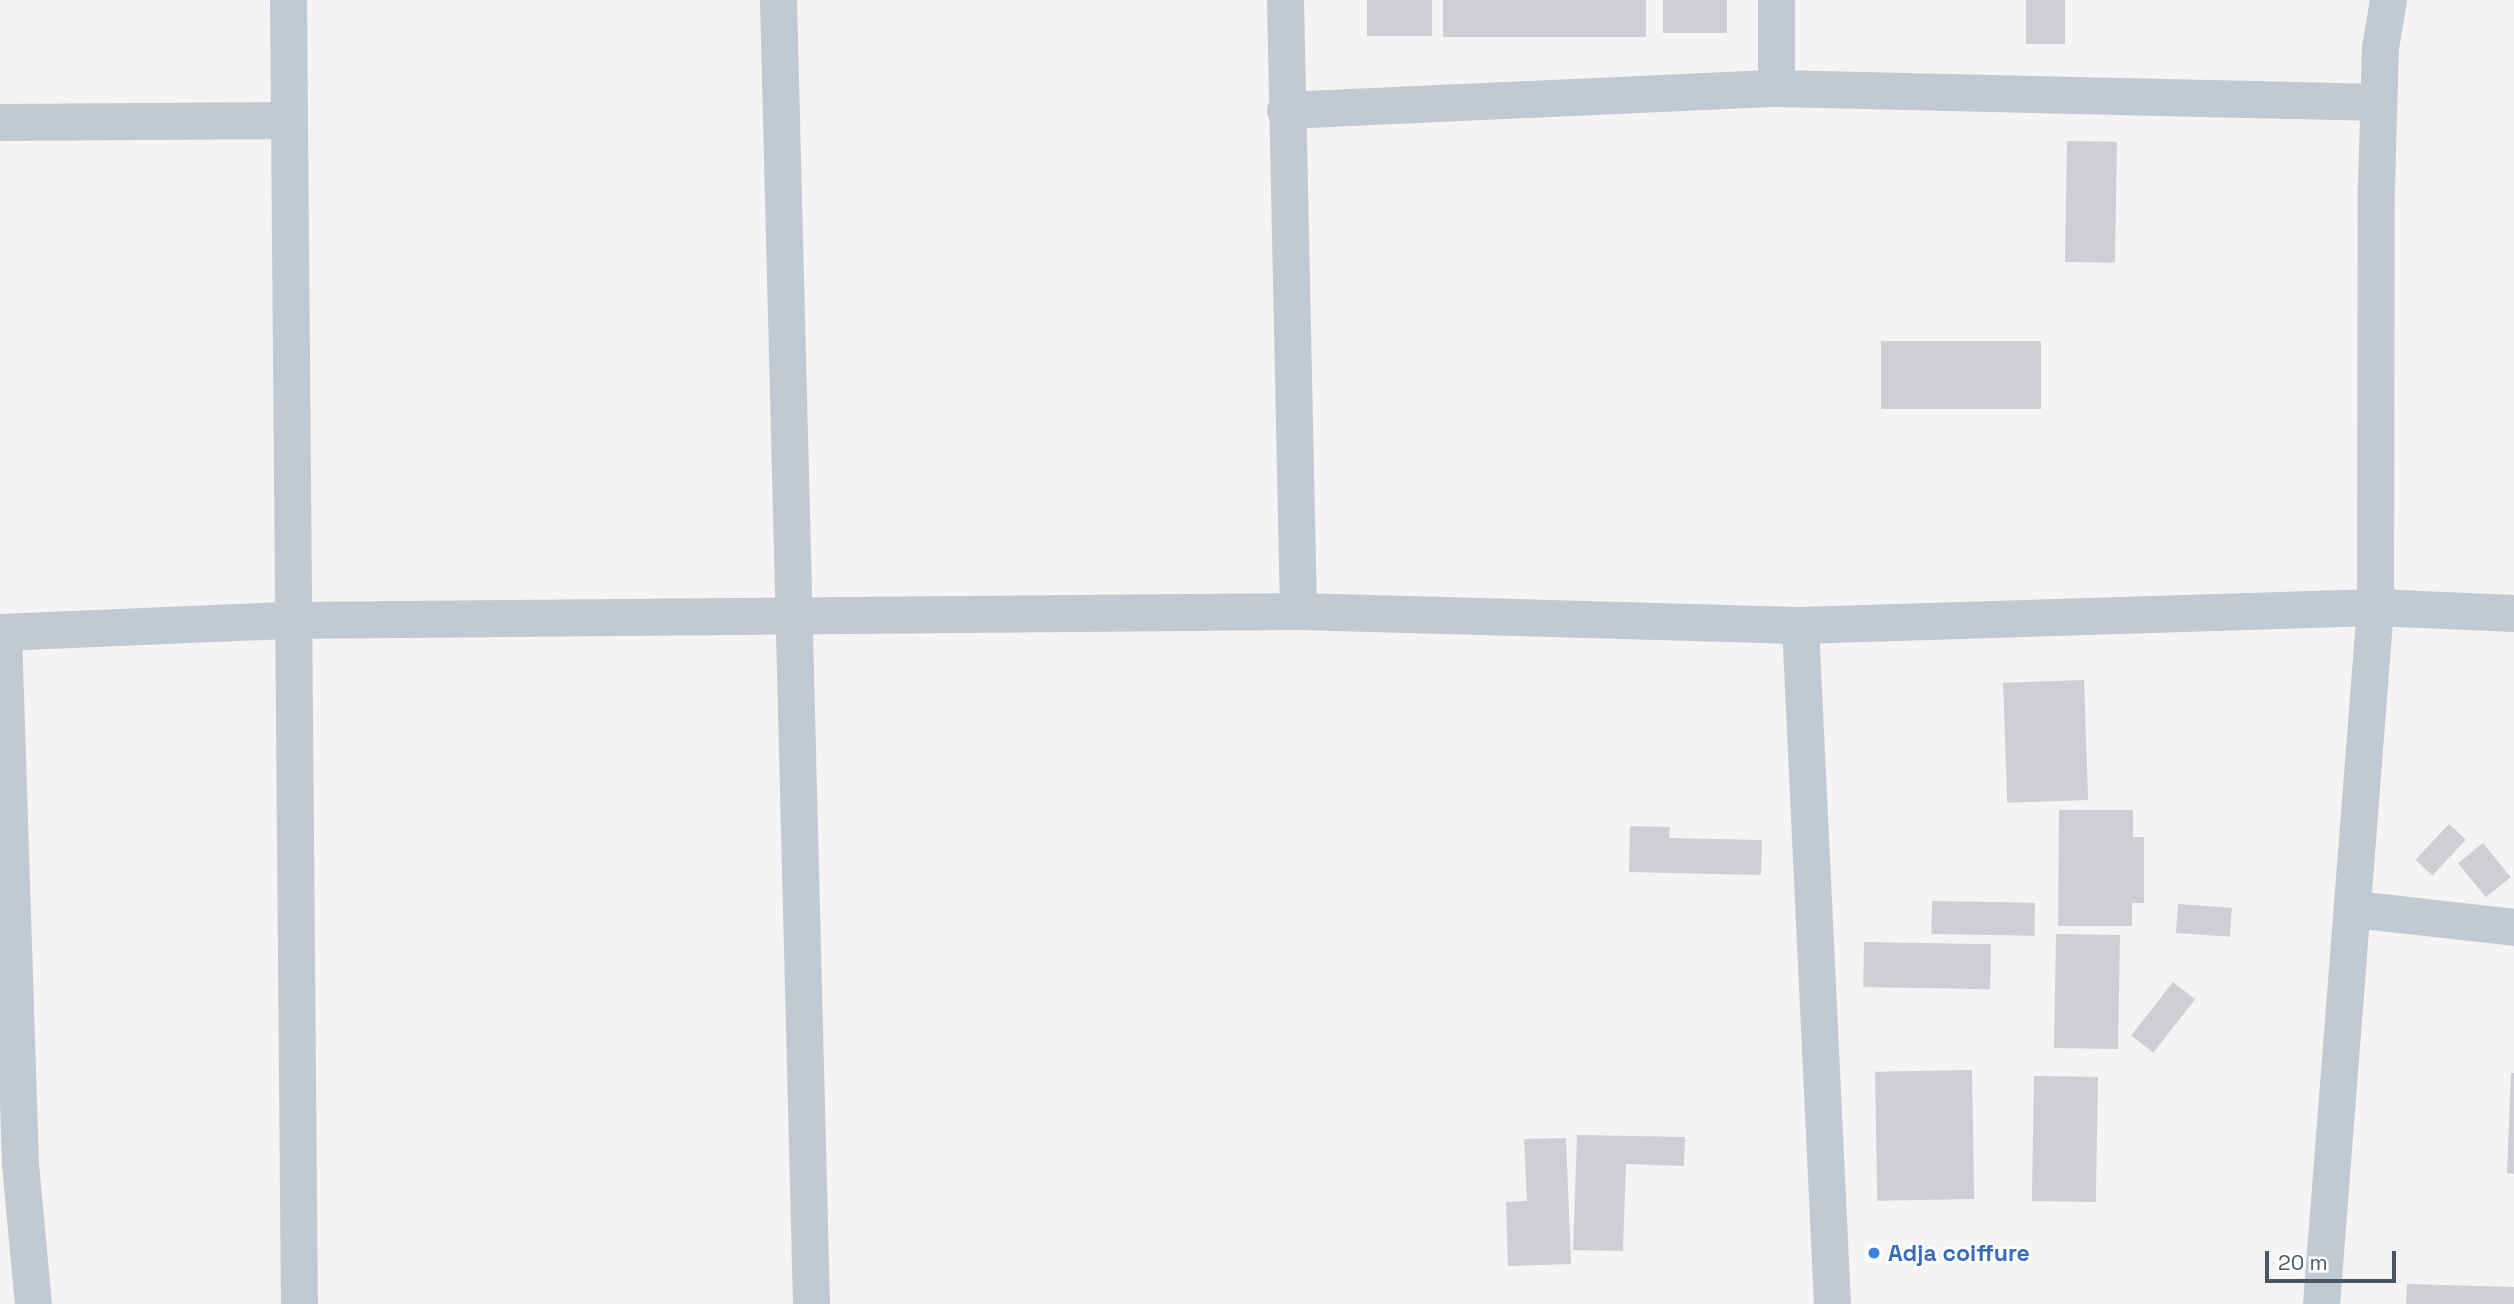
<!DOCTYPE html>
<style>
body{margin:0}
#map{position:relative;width:2514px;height:1304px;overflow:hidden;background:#f5f3f3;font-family:"Space Grotesk",sans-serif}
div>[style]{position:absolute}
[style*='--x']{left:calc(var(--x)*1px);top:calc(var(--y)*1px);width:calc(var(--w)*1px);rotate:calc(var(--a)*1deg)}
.building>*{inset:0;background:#cdcfd5;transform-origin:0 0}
.minor>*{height:37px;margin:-18.5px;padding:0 18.5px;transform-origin:18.5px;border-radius:18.5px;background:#c1cad2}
.dots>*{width:19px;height:19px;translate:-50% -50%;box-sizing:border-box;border:4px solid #fff;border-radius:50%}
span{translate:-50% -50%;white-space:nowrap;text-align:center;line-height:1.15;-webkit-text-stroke:5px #fff;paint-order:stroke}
.shop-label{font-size:23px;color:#366cbe;font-weight:700}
.left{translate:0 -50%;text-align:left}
.scale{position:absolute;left:2265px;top:1251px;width:131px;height:32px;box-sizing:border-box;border:4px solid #4a5661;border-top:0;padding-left:9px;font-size:21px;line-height:24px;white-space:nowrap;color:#4a5661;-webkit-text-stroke:5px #fff;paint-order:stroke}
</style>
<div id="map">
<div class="building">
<i style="left:1367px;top:0;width:65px;height:36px"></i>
<i style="left:1443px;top:0;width:203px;height:37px"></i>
<i style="left:1663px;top:0;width:64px;height:33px"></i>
<i style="left:2026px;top:0;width:39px;height:44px"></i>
<i style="left:2067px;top:141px;width:50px;height:121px;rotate:1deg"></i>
<i style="left:2041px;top:341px;width:68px;height:160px;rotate:90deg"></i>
<i style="left:2084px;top:680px;width:120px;height:81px;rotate:88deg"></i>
<i style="clip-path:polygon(2059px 810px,2133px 810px,2133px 837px,2144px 837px,2144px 903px,2132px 903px,2132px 926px,2058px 926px)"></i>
<i style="left:2449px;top:824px;width:23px;height:49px;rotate:43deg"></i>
<i style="clip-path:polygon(1630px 826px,1670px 827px,1669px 838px,1762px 840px,1761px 875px,1629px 872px)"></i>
<i style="left:2483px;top:843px;width:44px;height:32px;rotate:51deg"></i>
<i style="left:1932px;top:901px;width:103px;height:33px;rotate:1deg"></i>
<i style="left:2178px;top:904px;width:54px;height:29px;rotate:4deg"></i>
<i style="left:2056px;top:934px;width:64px;height:114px;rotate:1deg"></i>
<i style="left:1864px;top:942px;width:127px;height:45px;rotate:1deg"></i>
<i style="left:2173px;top:982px;width:28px;height:68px;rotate:38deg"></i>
<i style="left:1972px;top:1070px;width:129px;height:97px;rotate:89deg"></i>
<i style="clip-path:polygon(2511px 1073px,2514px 1073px,2514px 1174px,2507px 1173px)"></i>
<i style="left:2034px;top:1076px;width:64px;height:125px;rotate:1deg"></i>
<i style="clip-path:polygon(1577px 1135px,1685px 1137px,1684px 1166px,1626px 1164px,1623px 1251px,1573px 1250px)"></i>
<i style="clip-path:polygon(1566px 1138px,1571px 1264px,1508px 1266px,1506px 1202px,1527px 1201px,1524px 1139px)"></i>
<i style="clip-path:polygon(2407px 1284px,2514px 1287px,2514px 1304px,2406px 1304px)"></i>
</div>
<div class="minor">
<i style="--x:288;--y:0;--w:120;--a:89.5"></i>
<i style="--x:778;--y:0;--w:1304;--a:88.55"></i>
<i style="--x:1285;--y:0;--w:611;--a:88.78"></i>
<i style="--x:1776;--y:88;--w:88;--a:-90"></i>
<i style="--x:1285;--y:110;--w:491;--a:-2.6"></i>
<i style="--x:1776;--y:88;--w:602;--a:1.33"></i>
<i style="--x:0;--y:122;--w:289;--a:-0.4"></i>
<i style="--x:289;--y:120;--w:1184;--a:89.52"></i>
<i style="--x:1800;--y:625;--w:680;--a:87.3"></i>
<i style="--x:0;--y:632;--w:291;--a:-2.4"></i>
<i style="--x:291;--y:620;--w:1007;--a:-0.51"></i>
<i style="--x:1298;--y:611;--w:502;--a:1.6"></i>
<i style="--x:1800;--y:625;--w:575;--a:-1.79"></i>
<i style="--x:2375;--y:607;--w:139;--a:2.5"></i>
<i style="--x:3;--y:632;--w:532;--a:88.17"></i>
<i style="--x:20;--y:1164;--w:141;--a:84.7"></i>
<i style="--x:2354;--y:909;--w:161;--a:6.4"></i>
<i style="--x:2321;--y:1304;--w:699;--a:-85.57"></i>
<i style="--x:2375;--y:607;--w:420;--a:-89.9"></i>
<i style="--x:2376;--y:187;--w:140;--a:-88.4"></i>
<i style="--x:2380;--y:47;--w:48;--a:-80.3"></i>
</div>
<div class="dots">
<i style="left:1874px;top:1253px;background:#3f7fe0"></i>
</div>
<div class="shop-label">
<span class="left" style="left:1888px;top:1253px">Adja coiffure</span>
</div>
<div class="scale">20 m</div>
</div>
